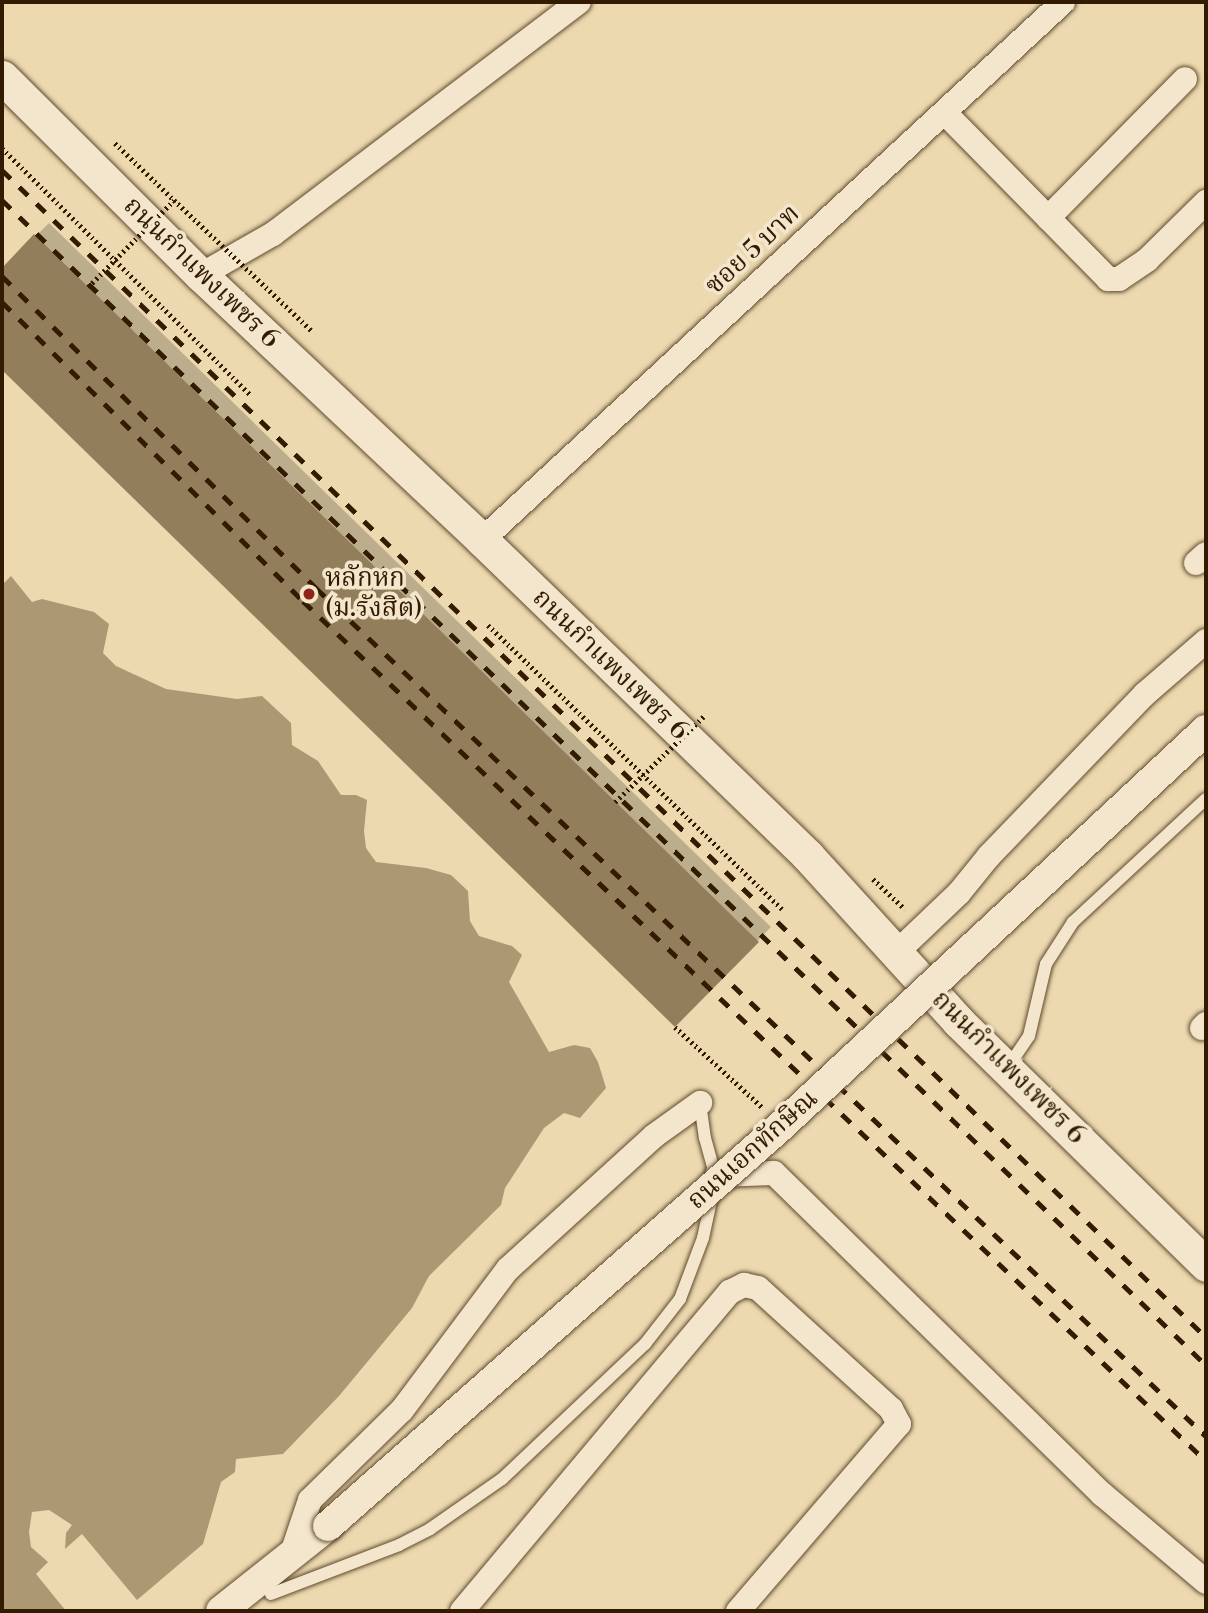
<!DOCTYPE html>
<meta charset="utf-8">
<style>
body{margin:0}
#map{position:relative;width:1208px;height:1613px;overflow:hidden;background:#ecd9b0;font-family:"Libre Bodoni","Noto Serif Thai",serif}
div>[style]{position:absolute}
[style*='--x']{left:calc(var(--x)*1px);top:calc(var(--y)*1px);width:calc(var(--w)*1px);rotate:calc(var(--a)*1deg)}
.water>*{inset:0;background:#ad9874}
.shadow>*{inset:0;background:#0003}
.building>*{inset:0;background:#937e5c}
.path>*{height:4.5px;margin-top:-2.25px;transform-origin:0;background:repeating-linear-gradient(90deg,#321b01 0 2px,transparent 0 5.5px)}
.roads{filter:drop-shadow(0 0 2px #604a2d) drop-shadow(0 0 2px #604a2d)}
.service>*{height:12px;margin:-6px;padding:0 6px;transform-origin:6px;border-radius:6px;background:#f3e6cc}
.minor>*{height:24px;margin:-12px;padding:0 12px;transform-origin:12px;border-radius:12px;background:#f3e6cc}
.tertiary>*{height:30px;margin:-15px;padding:0 15px;transform-origin:15px;border-radius:15px;background:#f3e6cc}
.secondary>*{height:33px;margin:-16.5px;padding:0 16.5px;transform-origin:16.5px;border-radius:16.5px;background:#f3e6cc}
.rail>*{height:5px;margin-top:-2.5px;transform-origin:0;background:repeating-linear-gradient(90deg,#321b01 0 12px,transparent 0 24px)}
.path-bridge>*{height:4.5px;margin-top:-2.25px;transform-origin:0;background:repeating-linear-gradient(90deg,#321b01 0 2px,transparent 0 5.5px)}
.bridges{filter:drop-shadow(0 0 2px #604a2d) drop-shadow(0 0 2px #604a2d)}
.tertiary-bridge>*{height:30px;margin:-15px;padding:0 15px;transform-origin:15px;border-radius:15px;background:#f3e6cc}
.dots>*{width:19px;height:19px;translate:-50% -50%;box-sizing:border-box;border:4px solid #f3e6cc;border-radius:50%}
span{translate:-50% -50%;white-space:nowrap;text-align:center;line-height:1.15;-webkit-text-stroke:7px #f3e6cc;paint-order:stroke}
.street-label{font-size:26px;color:#321b01}
.poi-label{font-size:26px;color:#321b01}
.left{translate:0 -50%;text-align:left}
.frame{position:absolute;inset:0;border:4px solid #321b01;pointer-events:none}
</style>
<div id="map">
<div class="water">
<i style="clip-path:polygon(11px 576px,32px 602px,42px 599px,94px 612px,109px 624px,103px 653px,116px 666px,166px 689px,237px 699px,262px 696px,291px 723px,292px 745px,318px 761px,341px 795px,356px 795px,367px 800px,364px 831px,366px 848px,376px 862px,426px 868px,451px 875px,468px 891px,470px 921px,479px 936px,512px 946px,522px 955px,509px 982px,549px 1052px,574px 1045px,590px 1048px,598px 1062px,606px 1088px,580px 1118px,564px 1113px,544px 1128px,505px 1188px,501px 1205px,429px 1276px,412px 1308px,339px 1396px,283px 1454px,236px 1459px,235px 1472px,221px 1482px,203px 1544px,137px 1600px,82px 1534px,65px 1549px,66px 1533px,72px 1525px,49px 1510px,32px 1512px,29px 1532px,31px 1547px,48px 1562px,36px 1574px,66px 1611px,2px 1611px,2px 585px)"></i>
</div>
<div class="shadow">
<i style="clip-path:polygon(49px 223px,771px 927px,675px 1025px,2px 367px,2px 270px)"></i>
</div>
<div class="building">
<i style="clip-path:polygon(34px 234px,759px 942px,675px 1027px,2px 370px,2px 268px)"></i>
</div>
<div class="path">
<i style="--x:115;--y:143;--w:82;--a:44"></i>
<i style="--x:2;--y:148;--w:352;--a:44.8"></i>
<i style="--x:488;--y:625;--w:409;--a:44"></i>
<i style="--x:873;--y:879;--w:44;--a:43.2"></i>
<i style="--x:675;--y:1027;--w:120;--a:42.6"></i>
</div>
<div class="roads">
<div class="service">
<i style="--x:1008;--y:1067;--w:37;--a:-56"></i>
<i style="--x:1029;--y:1036;--w:74;--a:-76.7"></i>
<i style="--x:1046;--y:964;--w:50;--a:-57.3"></i>
<i style="--x:1073;--y:922;--w:181;--a:-42.8"></i>
<i style="--x:700;--y:1103;--w:35;--a:82"></i>
<i style="--x:705;--y:1138;--w:41;--a:74.6"></i>
<i style="--x:271;--y:1594;--w:137;--a:-20.9"></i>
<i style="--x:399;--y:1545;--w:35;--a:-27"></i>
<i style="--x:430;--y:1529;--w:88;--a:-34.8"></i>
<i style="--x:502;--y:1479;--w:197;--a:-43.4"></i>
<i style="--x:645;--y:1344;--w:57;--a:-52.1"></i>
<i style="--x:680;--y:1299;--w:65;--a:-69.3"></i>
<i style="--x:703;--y:1238;--w:43;--a:-77.9"></i>
</div>
<div class="minor">
<i style="--x:945;--y:113;--w:233;--a:45.5"></i>
<i style="--x:1108;--y:279;--w:11;--a:0"></i>
<i style="--x:1119;--y:279;--w:34;--a:-34"></i>
<i style="--x:1147;--y:260;--w:83;--a:-44.5"></i>
<i style="--x:1048;--y:218;--w:195;--a:-45.4"></i>
<i style="--x:201;--y:275;--w:83;--a:-29.7"></i>
<i style="--x:273;--y:234;--w:384;--a:-37.2"></i>
<i style="--x:482;--y:540;--w:792;--a:-42.8"></i>
<i style="--x:1196;--y:563;--w:13;--a:-42"></i>
<i style="--x:896;--y:953;--w:87;--a:-43.6"></i>
<i style="--x:959;--y:893;--w:48;--a:-51"></i>
<i style="--x:989;--y:856;--w:225;--a:-46.1"></i>
<i style="--x:1145;--y:694;--w:81;--a:-41"></i>
<i style="--x:1202;--y:1028;--w:6;--a:-45"></i>
<i style="--x:717;--y:1175;--w:57;--a:-2"></i>
<i style="--x:774;--y:1173;--w:459;--a:44.4"></i>
<i style="--x:1102;--y:1494;--w:136;--a:40.2"></i>
<i style="--x:290;--y:1559;--w:62;--a:-71.3"></i>
<i style="--x:310;--y:1500;--w:129;--a:-44.4"></i>
<i style="--x:402;--y:1410;--w:176;--a:-53.1"></i>
<i style="--x:508;--y:1269;--w:197;--a:-42.3"></i>
<i style="--x:654;--y:1136;--w:57;--a:-35.7"></i>
<i style="--x:462;--y:1611;--w:417;--a:-50"></i>
<i style="--x:730;--y:1292;--w:16;--a:-27"></i>
<i style="--x:744;--y:1285;--w:14;--a:12"></i>
<i style="--x:758;--y:1288;--w:180;--a:42.3"></i>
<i style="--x:891;--y:1409;--w:17;--a:62"></i>
<i style="--x:899;--y:1424;--w:247;--a:130.7"></i>
</div>
<div class="tertiary">
<i style="--x:221;--y:1611;--w:137;--a:-38.5"></i>
</div>
<div class="secondary">
<i style="--x:2;--y:77;--w:281;--a:44.9"></i>
<i style="--x:201;--y:275;--w:386;--a:43.3"></i>
<i style="--x:482;--y:540;--w:454;--a:44.1"></i>
<i style="--x:808;--y:856;--w:223;--a:47.7"></i>
<i style="--x:958;--y:1021;--w:348;--a:44.5"></i>
</div>
</div>
<div class="rail">
<i style="--x:2;--y:170;--w:1677;--a:44.11"></i>
<i style="--x:2;--y:200;--w:1675;--a:44.06"></i>
<i style="--x:2;--y:276;--w:443;--a:44.8"></i>
<i style="--x:316;--y:588;--w:1229;--a:43.62"></i>
<i style="--x:2;--y:302;--w:424;--a:44.8"></i>
<i style="--x:303;--y:601;--w:1247;--a:43.6"></i>
</div>
<div class="path-bridge">
<i style="--x:88;--y:287;--w:122;--a:-45.3"></i>
<i style="--x:174;--y:200;--w:192;--a:43.5"></i>
<i style="--x:615;--y:802;--w:125;--a:-44"></i>
</div>
<div class="bridges">
<div class="tertiary-bridge">
<i style="--x:328;--y:1526;--w:604;--a:-41.44"></i>
<i style="--x:781;--y:1126;--w:581;--a:-42.98"></i>
</div>
</div>
<div class="dots">
<i style="left:309px;top:594px;background:#8f2418"></i>
</div>
<div class="street-label">
<span style="left:753px;top:250px;rotate:-43deg">ซอย 5 บาท</span>
<span style="left:201px;top:273px;rotate:44deg">ถนนกำแพงเพชร 6</span>
<span style="left:610px;top:665px;rotate:44deg">ถนนกำแพงเพชร 6</span>
<span style="left:1008px;top:1068px;rotate:45deg">ถนนกำแพงเพชร 6</span>
<span style="left:753px;top:1150px;rotate:-42deg">ถนนเอกทักษิณ</span>
</div>
<div class="poi-label">
<span class="left" style="left:325px;top:594px">หลักหก<br>(ม.รังสิต)</span>
</div>
<div class="frame"></div>
</div>
